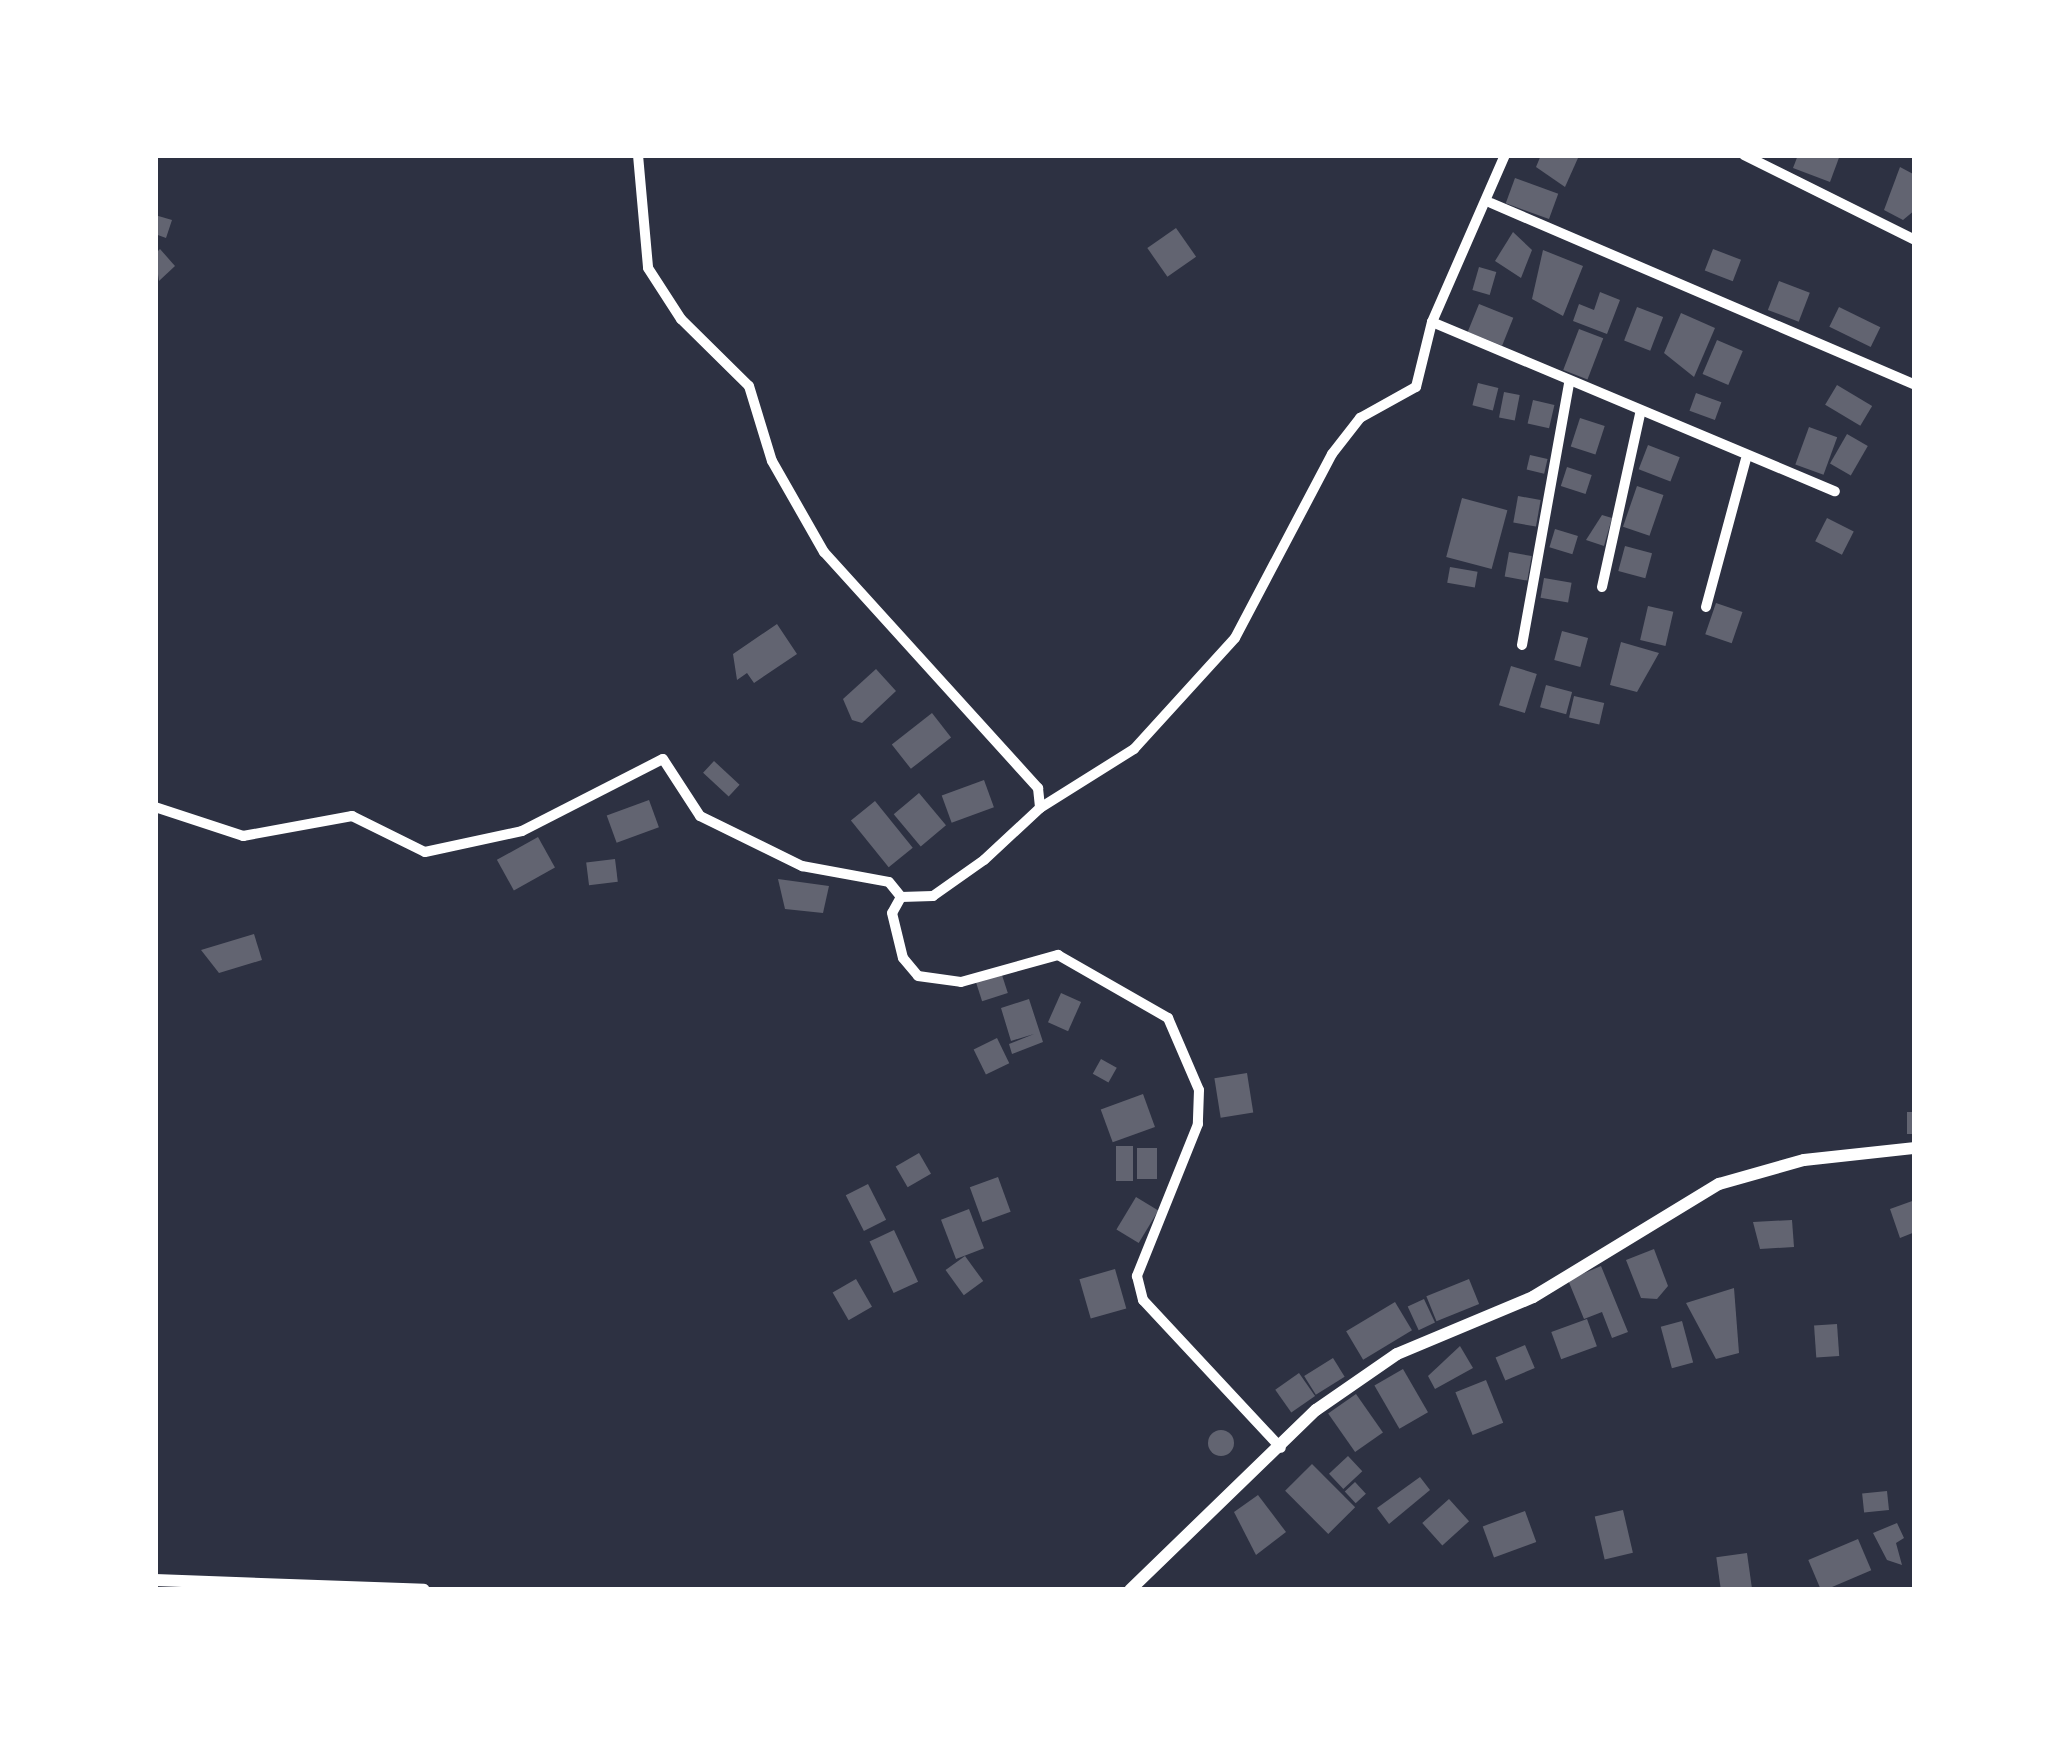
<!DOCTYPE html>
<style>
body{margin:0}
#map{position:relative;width:2070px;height:1745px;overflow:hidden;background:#2d3142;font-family:Inter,sans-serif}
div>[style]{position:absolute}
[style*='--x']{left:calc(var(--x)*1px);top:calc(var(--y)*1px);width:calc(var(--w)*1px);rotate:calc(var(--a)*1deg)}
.building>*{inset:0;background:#626471;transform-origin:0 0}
.round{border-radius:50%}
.minor>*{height:10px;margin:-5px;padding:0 5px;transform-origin:5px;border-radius:5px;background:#fff}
.tertiary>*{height:12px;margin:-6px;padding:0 6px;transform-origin:6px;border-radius:6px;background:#fff}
span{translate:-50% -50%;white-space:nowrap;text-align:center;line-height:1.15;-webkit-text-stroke:10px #fff;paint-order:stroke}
.frame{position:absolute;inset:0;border:158px solid #fff;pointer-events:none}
</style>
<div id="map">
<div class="building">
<i style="clip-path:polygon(1541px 155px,1578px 158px,1565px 187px,1536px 167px)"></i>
<i style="clip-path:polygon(1798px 155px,1840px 155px,1830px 182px,1793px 168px)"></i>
<i style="clip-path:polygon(1900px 167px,1915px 175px,1915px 210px,1903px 220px,1884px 210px)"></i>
<i style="left:1515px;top:178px;width:46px;height:27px;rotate:20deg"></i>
<i style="clip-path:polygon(155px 215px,172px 220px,166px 238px,155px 234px)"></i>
<i style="left:1176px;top:228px;width:35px;height:35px;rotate:55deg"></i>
<i style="clip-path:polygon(1513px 232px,1532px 250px,1521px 278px,1495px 261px)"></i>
<i style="clip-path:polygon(160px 249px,175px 266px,159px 281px,155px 254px)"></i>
<i style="left:1713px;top:249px;width:30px;height:23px;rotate:21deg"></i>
<i style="clip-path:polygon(1543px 250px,1583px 266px,1563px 316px,1532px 299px)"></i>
<i style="left:1479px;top:267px;width:18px;height:24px;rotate:16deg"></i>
<i style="left:1779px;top:281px;width:33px;height:31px;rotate:21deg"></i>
<i style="clip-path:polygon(1600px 292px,1620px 300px,1607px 334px,1573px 321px,1579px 304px,1594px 310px)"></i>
<i style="left:1479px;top:304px;width:37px;height:30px;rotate:22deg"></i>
<i style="left:1637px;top:307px;width:28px;height:36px;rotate:21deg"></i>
<i style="left:1839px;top:307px;width:46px;height:22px;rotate:26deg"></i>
<i style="clip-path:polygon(1681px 313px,1715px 328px,1694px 377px,1664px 353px)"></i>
<i style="left:1579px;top:329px;width:26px;height:44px;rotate:21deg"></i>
<i style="left:1717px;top:340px;width:28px;height:37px;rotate:23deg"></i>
<i style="left:1478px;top:383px;width:21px;height:23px;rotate:14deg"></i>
<i style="left:1837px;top:385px;width:41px;height:23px;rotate:31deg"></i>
<i style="left:1504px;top:392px;width:16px;height:26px;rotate:11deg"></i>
<i style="left:1696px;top:393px;width:27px;height:19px;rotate:20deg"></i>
<i style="left:1533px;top:400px;width:22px;height:24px;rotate:13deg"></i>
<i style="left:1580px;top:418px;width:26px;height:30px;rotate:18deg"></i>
<i style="left:1809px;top:427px;width:30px;height:40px;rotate:20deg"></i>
<i style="left:1847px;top:434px;width:24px;height:34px;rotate:30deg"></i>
<i style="left:1648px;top:445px;width:34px;height:26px;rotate:21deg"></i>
<i style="left:1530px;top:455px;width:18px;height:15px;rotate:13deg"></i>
<i style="left:1567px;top:467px;width:26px;height:20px;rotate:18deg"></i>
<i style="left:1637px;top:486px;width:28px;height:43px;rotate:19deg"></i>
<i style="left:1518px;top:496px;width:23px;height:27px;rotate:10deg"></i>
<i style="left:1462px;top:498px;width:47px;height:61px;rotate:15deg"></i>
<i style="clip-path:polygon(1602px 515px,1612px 518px,1604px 546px,1586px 540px)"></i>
<i style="left:1827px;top:518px;width:30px;height:26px;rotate:27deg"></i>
<i style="left:1555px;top:529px;width:24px;height:19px;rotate:17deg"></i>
<i style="left:1625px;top:546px;width:28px;height:26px;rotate:15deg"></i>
<i style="left:1509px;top:552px;width:23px;height:25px;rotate:10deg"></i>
<i style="left:1450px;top:567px;width:28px;height:16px;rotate:10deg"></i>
<i style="left:1544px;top:578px;width:28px;height:20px;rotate:10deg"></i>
<i style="left:1716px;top:603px;width:28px;height:33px;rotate:19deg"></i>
<i style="left:1648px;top:606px;width:26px;height:35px;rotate:13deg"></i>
<i style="clip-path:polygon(777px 624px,797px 654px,754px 683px,747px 673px,737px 680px,733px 654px)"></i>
<i style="left:1562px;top:631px;width:27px;height:30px;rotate:15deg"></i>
<i style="clip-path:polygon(1621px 642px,1659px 653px,1637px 692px,1610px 685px)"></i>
<i style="left:1511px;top:666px;width:27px;height:41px;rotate:17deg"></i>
<i style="clip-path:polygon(876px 669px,896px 691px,862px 723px,852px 720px,843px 699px)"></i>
<i style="left:1546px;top:685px;width:27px;height:23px;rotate:15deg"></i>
<i style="left:1574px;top:696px;width:31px;height:22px;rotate:13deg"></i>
<i style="left:932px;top:713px;width:31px;height:51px;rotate:52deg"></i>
<i style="left:714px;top:761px;width:35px;height:16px;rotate:43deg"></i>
<i style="left:984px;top:780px;width:29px;height:45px;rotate:70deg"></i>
<i style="left:919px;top:793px;width:42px;height:33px;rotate:50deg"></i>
<i style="left:649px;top:800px;width:29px;height:45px;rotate:70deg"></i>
<i style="left:875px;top:801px;width:60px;height:31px;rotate:51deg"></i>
<i style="left:538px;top:837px;width:35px;height:47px;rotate:61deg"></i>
<i style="left:615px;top:859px;width:23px;height:29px;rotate:83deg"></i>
<i style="clip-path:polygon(778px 879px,829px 886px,823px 913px,785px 909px)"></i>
<i style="clip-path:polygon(254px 934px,262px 960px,219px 973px,201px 950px)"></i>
<i style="left:1001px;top:972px;width:22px;height:27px;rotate:72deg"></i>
<i style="left:1061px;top:993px;width:22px;height:32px;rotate:24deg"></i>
<i style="clip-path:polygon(1029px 999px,1043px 1042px,1012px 1054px,1009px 1044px,1034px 1034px,1011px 1041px,1001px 1008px)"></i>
<i style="left:997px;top:1038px;width:28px;height:26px;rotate:64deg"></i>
<i style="left:1101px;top:1059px;width:18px;height:17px;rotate:29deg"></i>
<i style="left:1247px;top:1073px;width:40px;height:33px;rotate:81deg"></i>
<i style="left:1143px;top:1094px;width:35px;height:45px;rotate:70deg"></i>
<i style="left:1907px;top:1112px;width:8px;height:22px"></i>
<i style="left:1116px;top:1146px;width:17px;height:35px"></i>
<i style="left:1137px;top:1148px;width:20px;height:31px"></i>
<i style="left:919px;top:1153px;width:24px;height:27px;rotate:60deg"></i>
<i style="left:998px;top:1177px;width:37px;height:30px;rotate:70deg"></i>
<i style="left:868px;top:1184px;width:40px;height:25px;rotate:63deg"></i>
<i style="left:1136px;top:1197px;width:26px;height:38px;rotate:31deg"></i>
<i style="clip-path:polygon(1915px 1200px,1915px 1232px,1900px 1238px,1890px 1209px)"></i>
<i style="left:969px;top:1209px;width:42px;height:30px;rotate:69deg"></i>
<i style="clip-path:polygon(1792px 1220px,1794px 1247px,1760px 1249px,1753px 1222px)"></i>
<i style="left:894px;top:1230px;width:57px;height:27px;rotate:65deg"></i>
<i style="clip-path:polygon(1654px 1249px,1668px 1286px,1657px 1299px,1641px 1298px,1626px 1260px)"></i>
<i style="left:965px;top:1256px;width:31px;height:24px;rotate:54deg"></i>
<i style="clip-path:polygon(1601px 1266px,1628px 1332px,1612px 1338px,1602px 1312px,1584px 1319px,1568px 1280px)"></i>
<i style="left:1115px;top:1269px;width:41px;height:37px;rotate:74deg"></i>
<i style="left:856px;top:1279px;width:32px;height:27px;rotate:60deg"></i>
<i style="left:1469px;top:1279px;width:27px;height:46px;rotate:68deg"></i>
<i style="clip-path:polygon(1734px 1288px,1739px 1353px,1716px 1359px,1686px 1303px)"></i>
<i style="left:1424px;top:1299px;width:26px;height:18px;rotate:65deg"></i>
<i style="left:1395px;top:1302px;width:33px;height:57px;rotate:59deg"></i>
<i style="left:1587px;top:1319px;width:29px;height:38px;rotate:70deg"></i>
<i style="left:1682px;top:1321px;width:43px;height:22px;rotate:75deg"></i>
<i style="left:1837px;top:1324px;width:32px;height:23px;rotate:86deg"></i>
<i style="left:1525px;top:1345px;width:25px;height:32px;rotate:67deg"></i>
<i style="clip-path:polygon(1460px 1346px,1473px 1368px,1435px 1389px,1428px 1376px)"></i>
<i style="left:1333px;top:1358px;width:22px;height:34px;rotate:58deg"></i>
<i style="left:1403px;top:1369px;width:50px;height:33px;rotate:60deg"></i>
<i style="left:1299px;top:1373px;width:28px;height:29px;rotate:55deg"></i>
<i style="left:1486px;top:1380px;width:46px;height:33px;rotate:68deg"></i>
<i style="left:1356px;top:1394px;width:47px;height:34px;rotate:55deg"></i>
<i class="round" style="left:1208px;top:1430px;width:26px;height:26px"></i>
<i style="left:1348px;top:1456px;width:21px;height:26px;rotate:47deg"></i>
<i style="left:1312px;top:1464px;width:61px;height:38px;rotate:45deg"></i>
<i style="clip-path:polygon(1420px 1477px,1430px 1490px,1389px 1524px,1377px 1508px)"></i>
<i style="left:1355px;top:1482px;width:16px;height:14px;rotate:47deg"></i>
<i style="left:1887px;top:1491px;width:19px;height:25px;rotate:84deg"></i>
<i style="clip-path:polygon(1258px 1495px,1286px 1532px,1256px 1555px,1234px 1512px)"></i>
<i style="left:1449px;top:1499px;width:30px;height:36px;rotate:48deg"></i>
<i style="left:1623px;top:1510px;width:44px;height:29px;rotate:77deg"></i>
<i style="left:1525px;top:1511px;width:33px;height:45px;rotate:70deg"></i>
<i style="clip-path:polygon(1897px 1523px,1904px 1538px,1896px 1543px,1902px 1565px,1887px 1560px,1873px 1533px)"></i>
<i style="left:1858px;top:1539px;width:34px;height:54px;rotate:67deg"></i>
<i style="left:1747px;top:1553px;width:37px;height:31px;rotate:82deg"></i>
</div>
<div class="minor">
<i style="--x:638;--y:155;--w:113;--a:84.9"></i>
<i style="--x:648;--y:268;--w:61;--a:57.1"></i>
<i style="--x:681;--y:319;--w:95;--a:44.6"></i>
<i style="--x:749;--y:386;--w:78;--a:73"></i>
<i style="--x:772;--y:461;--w:105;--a:60.3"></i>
<i style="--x:824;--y:552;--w:319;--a:47.8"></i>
<i style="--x:1038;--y:788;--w:20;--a:84"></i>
<i style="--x:1040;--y:808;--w:76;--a:137.1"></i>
<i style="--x:984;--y:860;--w:62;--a:144.8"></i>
<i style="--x:933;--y:896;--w:32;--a:178"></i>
<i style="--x:901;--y:897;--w:18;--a:119"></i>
<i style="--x:892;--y:913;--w:46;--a:76.3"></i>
<i style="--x:903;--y:958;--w:23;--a:50"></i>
<i style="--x:918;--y:976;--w:43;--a:7.9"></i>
<i style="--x:961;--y:982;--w:101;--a:-15.6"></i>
<i style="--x:1058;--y:955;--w:127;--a:29.8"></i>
<i style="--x:1168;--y:1018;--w:78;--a:66.7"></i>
<i style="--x:1199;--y:1090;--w:34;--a:92"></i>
<i style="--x:1198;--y:1124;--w:164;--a:111.9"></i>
<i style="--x:1137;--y:1276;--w:25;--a:76"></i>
<i style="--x:1143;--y:1300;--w:202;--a:47"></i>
<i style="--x:1744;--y:155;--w:191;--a:26.4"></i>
<i style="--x:1491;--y:203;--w:461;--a:23.2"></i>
<i style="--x:1432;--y:322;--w:437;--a:22.8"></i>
<i style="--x:1602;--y:587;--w:177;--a:-77.6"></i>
<i style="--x:1706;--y:607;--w:153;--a:-74.9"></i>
<i style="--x:1522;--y:645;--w:265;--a:-79.8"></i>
<i style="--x:155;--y:807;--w:93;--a:18.2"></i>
<i style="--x:243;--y:836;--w:111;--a:-10.4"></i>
<i style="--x:352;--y:816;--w:81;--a:26.3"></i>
<i style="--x:425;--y:852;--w:99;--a:-12.2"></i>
<i style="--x:522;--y:831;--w:158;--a:-27.1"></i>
<i style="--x:663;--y:759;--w:68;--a:57"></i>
<i style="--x:700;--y:816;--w:114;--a:26.1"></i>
<i style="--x:802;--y:866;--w:88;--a:10.4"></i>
<i style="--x:889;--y:882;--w:19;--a:51"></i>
<i style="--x:1040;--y:808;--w:111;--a:-32.1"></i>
<i style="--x:1134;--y:749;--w:150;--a:-47.7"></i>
<i style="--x:1235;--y:638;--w:208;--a:-62.2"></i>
<i style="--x:1332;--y:454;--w:46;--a:-52.1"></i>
<i style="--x:1360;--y:418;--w:64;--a:-29"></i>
<i style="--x:1416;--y:387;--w:67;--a:-76.2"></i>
<i style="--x:1432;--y:322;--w:182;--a:-66.4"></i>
</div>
<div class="tertiary">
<i style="--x:155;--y:1580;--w:269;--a:2.1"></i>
<i style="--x:1130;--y:1590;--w:259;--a:-44.1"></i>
<i style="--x:1316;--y:1410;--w:98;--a:-34.7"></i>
<i style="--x:1397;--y:1354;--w:147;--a:-22.7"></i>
<i style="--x:1533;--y:1297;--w:218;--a:-31.3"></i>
<i style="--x:1719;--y:1184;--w:88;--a:-15.8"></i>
<i style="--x:1804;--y:1160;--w:112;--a:-6.2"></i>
</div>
<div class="frame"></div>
</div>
